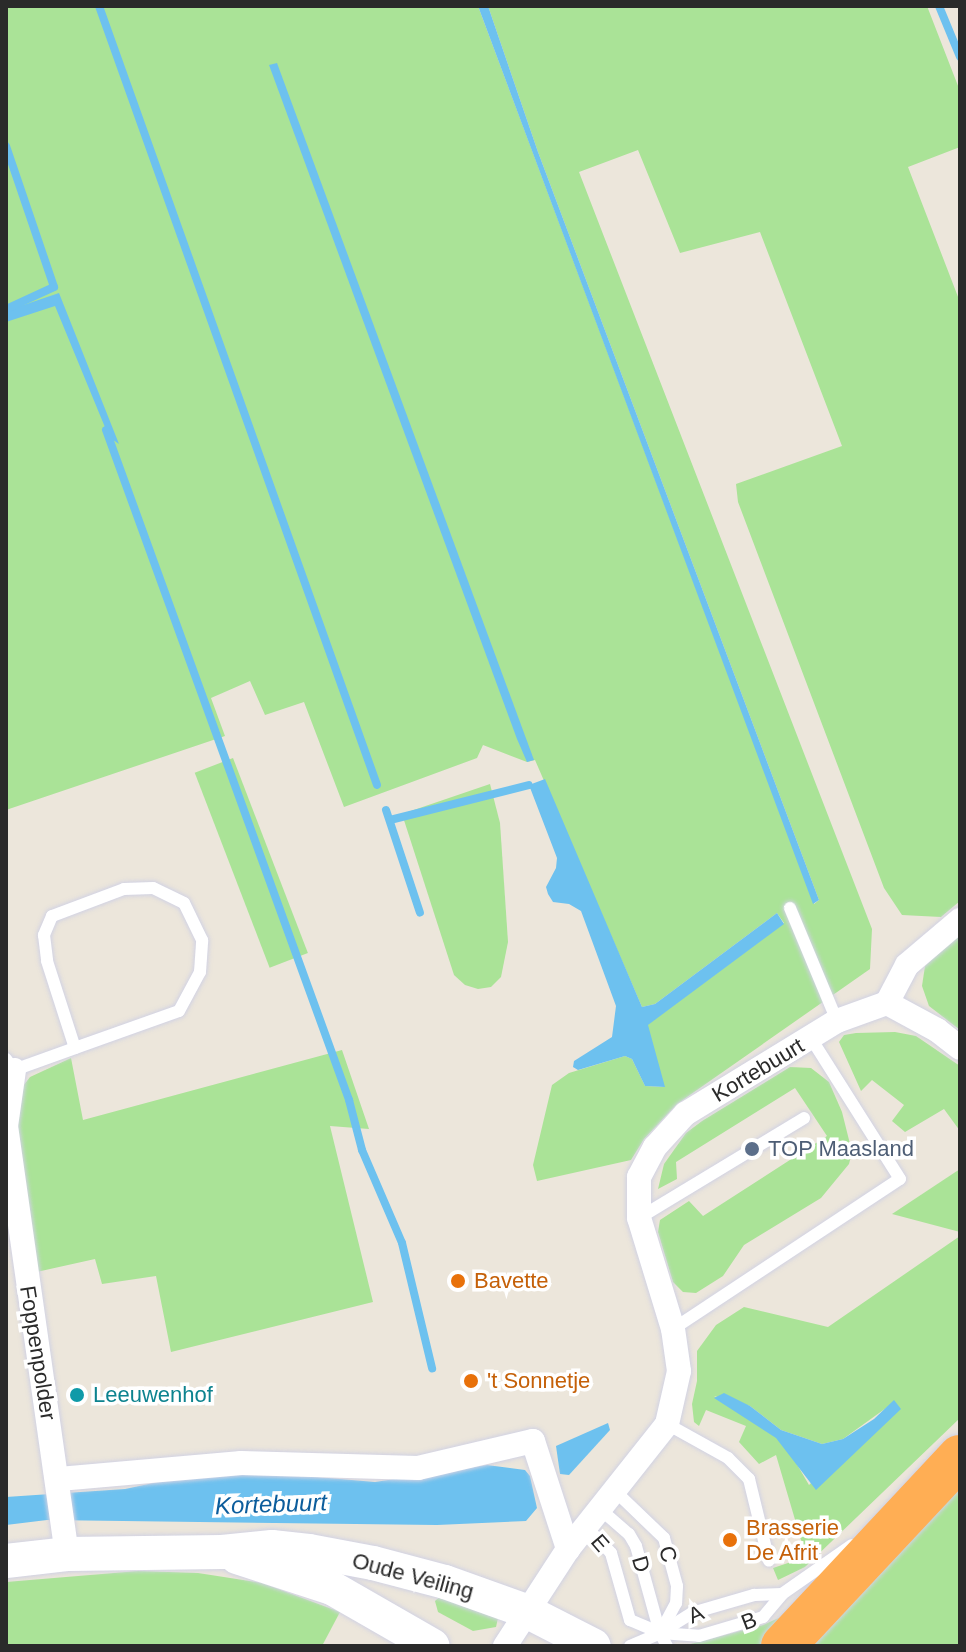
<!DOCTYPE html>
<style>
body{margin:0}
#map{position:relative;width:966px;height:1652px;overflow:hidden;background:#ece6db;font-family:Arial,sans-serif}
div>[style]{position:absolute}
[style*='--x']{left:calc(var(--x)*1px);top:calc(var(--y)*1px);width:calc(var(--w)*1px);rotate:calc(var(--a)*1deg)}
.green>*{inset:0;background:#aae397;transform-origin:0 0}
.water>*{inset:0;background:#6dc1ef}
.stream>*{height:8px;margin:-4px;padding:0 4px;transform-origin:4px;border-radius:4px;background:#6dc1ef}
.roads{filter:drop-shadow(0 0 2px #d1d2e3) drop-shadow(0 0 2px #d1d2e3)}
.lane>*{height:12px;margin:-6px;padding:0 6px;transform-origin:6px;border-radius:6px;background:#fff}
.street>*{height:24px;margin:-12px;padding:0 12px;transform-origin:12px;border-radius:12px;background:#fff}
.secondary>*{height:34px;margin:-17px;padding:0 17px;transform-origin:17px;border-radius:17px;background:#fff}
.highway>*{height:44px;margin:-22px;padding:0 22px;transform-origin:22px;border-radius:22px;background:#ffae54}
.dots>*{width:22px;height:22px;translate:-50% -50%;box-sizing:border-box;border:4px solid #fff;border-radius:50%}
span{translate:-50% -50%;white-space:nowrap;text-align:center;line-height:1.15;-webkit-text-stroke:7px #fff;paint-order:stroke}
.street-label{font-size:22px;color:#2a2a2a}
.service-label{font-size:22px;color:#4e5e75}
.left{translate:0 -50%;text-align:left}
.food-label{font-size:22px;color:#c56008}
.culture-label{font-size:22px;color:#0d838f}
.water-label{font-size:24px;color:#0c5d9c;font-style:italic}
.frame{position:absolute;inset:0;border:8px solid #2a2a2a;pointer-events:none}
</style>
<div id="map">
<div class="green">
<i style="clip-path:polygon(6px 6px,478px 6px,814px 904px,819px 900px,538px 152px,488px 6px,927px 6px,960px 91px,960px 147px,908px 167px,960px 302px,960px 901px,941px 917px,902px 915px,884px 888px,738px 502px,736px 484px,842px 446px,760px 232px,680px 253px,638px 150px,579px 172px,872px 929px,870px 969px,677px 1104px,644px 1139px,631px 1160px,537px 1181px,533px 1165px,552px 1085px,569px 1073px,625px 1056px,632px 1059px,645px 1086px,664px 1087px,647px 1025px,784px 923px,777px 913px,655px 1004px,642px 1007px,535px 760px,527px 762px,483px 745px,477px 758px,344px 807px,304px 702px,265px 715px,250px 681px,211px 698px,225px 736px,6px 810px)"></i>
<i style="left:233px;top:758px;width:209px;height:41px;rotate:69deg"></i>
<i style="clip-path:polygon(490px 784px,500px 823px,508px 942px,501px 977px,491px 987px,478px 989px,465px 985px,454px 975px,402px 814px)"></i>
<i style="clip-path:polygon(960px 934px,960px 1030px,929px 1006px,922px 986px,925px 966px)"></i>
<i style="clip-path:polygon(895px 1032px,916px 1036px,960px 1066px,960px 1131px,944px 1109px,905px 1132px,892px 1121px,904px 1105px,872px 1080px,861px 1091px,839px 1042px,844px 1035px,856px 1033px)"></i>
<i style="clip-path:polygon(342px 1050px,369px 1129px,330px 1126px,373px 1302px,171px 1352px,156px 1276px,102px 1284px,95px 1259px,32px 1273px,10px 1115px,17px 1094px,30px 1077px,71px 1058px,83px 1120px)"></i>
<i style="clip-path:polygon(790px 1067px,811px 1068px,829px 1082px,842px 1112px,852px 1152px,849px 1164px,821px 1198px,744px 1245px,723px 1276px,696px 1293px,683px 1292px,673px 1282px,658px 1232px,660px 1220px,689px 1201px,703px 1216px,827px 1136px,795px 1088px,676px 1162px,677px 1179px,658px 1189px,664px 1164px,686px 1133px,702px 1121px)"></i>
<i style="clip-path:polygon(960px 1169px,960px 1232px,892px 1214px)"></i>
<i style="clip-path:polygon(evenodd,960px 1236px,960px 1418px,805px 1567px,778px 1580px,773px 1568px,806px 1557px,776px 1455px,759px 1464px,739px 1442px,746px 1426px,706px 1410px,699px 1426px,694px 1422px,692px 1404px,697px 1381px,697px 1351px,716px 1325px,744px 1307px,828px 1327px,960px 1236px,714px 1396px,750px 1406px,781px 1430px,822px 1444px,843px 1439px,893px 1403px,809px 1485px,788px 1449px,776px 1437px,714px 1396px)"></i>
<i style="clip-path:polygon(960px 1486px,960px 1646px,813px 1646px)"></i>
<i style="clip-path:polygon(138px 1571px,198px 1573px,262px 1583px,340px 1612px,322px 1646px,6px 1646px,6px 1582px)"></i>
<i style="clip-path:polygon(443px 1594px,498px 1618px,496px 1627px,473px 1631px,438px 1612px,435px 1601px)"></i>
<i style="clip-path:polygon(781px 1617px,773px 1646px,683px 1646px,763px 1625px)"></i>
</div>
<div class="water">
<i style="clip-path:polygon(478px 6px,488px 6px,538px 152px,819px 900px,813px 904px)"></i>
<i style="clip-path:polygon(277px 63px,534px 760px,527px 762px,517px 739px,269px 65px)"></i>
<i style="clip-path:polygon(59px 293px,119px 444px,109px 437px,55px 306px,6px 322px,6px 311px)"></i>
<i style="clip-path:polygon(545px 779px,642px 1007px,655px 1004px,777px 913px,784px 924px,648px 1025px,665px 1087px,645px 1086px,632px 1059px,625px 1056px,578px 1070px,573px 1067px,574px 1061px,612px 1037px,616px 1006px,581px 911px,569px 904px,553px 902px,548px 894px,546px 887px,556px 868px,557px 858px,529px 785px)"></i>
<i style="clip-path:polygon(724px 1393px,750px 1406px,781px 1430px,822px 1444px,843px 1439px,874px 1419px,894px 1400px,901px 1409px,816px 1490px,776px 1438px,714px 1398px)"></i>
<i style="clip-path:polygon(608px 1423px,610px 1430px,569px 1475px,560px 1474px,556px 1446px)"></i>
<i style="clip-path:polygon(487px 1465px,525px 1470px,530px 1476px,537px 1508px,526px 1521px,437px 1525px,47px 1520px,6px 1525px,6px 1497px,125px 1489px,191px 1475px,282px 1474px,375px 1482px)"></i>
</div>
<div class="stream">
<i style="--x:99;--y:6;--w:827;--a:70.36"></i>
<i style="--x:939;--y:6;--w:55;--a:67.6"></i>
<i style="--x:6;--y:146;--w:149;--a:71.2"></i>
<i style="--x:54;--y:287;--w:53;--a:155.4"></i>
<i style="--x:106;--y:430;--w:713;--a:70.06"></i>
<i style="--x:349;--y:1100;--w:52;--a:75.4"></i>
<i style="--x:362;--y:1150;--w:101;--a:66.7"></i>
<i style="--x:402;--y:1243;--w:129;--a:76.5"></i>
<i style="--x:386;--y:810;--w:108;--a:71.7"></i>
<i style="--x:390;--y:820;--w:143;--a:-14.1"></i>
</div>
<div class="roads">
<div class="lane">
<i style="--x:790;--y:908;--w:122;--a:67.4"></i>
<i style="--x:6;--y:1059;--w:14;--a:54"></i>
<i style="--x:14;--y:1070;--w:65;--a:-19.8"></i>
<i style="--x:75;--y:1048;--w:110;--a:-19.6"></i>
<i style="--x:179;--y:1011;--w:44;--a:-61.7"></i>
<i style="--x:200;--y:972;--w:32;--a:-86"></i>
<i style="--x:202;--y:940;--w:41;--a:-115.9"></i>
<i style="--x:184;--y:903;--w:34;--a:-154"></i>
<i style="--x:153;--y:888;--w:29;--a:178"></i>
<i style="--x:124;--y:889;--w:77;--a:159.4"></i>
<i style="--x:52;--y:916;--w:21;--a:113"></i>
<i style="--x:44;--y:935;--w:26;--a:83"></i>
<i style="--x:47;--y:961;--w:91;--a:72.2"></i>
<i style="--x:639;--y:1218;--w:193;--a:-31.2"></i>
<i style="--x:673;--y:1329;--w:272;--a:-33.5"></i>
<i style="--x:900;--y:1179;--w:167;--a:-122.3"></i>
<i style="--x:667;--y:1424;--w:70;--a:29.1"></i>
<i style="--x:728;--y:1458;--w:30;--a:45"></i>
<i style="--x:749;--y:1479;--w:84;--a:76.3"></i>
<i style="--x:615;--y:1491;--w:68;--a:43.8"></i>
<i style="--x:664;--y:1538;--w:50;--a:74.8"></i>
<i style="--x:677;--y:1586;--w:17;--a:93"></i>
<i style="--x:676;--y:1603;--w:34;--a:118"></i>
<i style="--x:600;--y:1509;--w:38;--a:41"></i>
<i style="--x:629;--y:1534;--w:14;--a:60"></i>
<i style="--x:636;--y:1546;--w:90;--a:74.6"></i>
<i style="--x:660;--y:1633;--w:15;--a:62"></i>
<i style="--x:586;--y:1527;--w:36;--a:46"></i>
<i style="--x:611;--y:1553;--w:70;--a:74.2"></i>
<i style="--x:630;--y:1620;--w:33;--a:23"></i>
<i style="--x:660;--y:1633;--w:39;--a:4"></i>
<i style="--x:699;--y:1636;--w:67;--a:-16.5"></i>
<i style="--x:763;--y:1617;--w:30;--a:-50"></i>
<i style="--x:782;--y:1594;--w:85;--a:-35"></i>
<i style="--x:630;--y:1646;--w:33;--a:-23"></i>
<i style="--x:660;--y:1633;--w:38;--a:-32"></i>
<i style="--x:692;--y:1613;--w:65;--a:-16.2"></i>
<i style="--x:754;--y:1595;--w:28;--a:-2"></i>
</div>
<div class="street">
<i style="--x:887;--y:1003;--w:57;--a:28.4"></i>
<i style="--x:937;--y:1030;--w:29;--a:38"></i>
<i style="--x:14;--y:1070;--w:57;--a:98.1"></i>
<i style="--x:6;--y:1126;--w:432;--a:81.9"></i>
<i style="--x:59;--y:1479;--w:183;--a:-5"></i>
<i style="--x:241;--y:1463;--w:177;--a:1.6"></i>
<i style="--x:418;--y:1468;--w:118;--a:-13.2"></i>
<i style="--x:533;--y:1441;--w:114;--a:72"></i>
<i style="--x:505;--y:1646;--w:116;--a:-57"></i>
<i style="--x:568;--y:1549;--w:159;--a:-51.6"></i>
<i style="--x:667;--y:1424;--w:54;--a:-77.2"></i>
<i style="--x:679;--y:1371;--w:42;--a:-98.1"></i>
<i style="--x:673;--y:1329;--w:116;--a:-107"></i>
<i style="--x:639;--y:1218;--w:41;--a:-90"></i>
<i style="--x:639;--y:1177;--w:34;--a:-62"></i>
<i style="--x:655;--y:1147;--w:45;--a:-47.7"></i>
<i style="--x:685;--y:1114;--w:178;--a:-31.5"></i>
<i style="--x:837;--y:1021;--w:53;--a:-19.8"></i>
<i style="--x:887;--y:1003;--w:43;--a:-62.2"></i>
<i style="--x:907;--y:965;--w:70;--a:-40.3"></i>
</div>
<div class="secondary">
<i style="--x:237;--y:1557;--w:100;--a:18.1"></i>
<i style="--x:332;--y:1588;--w:116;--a:29.9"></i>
<i style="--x:6;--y:1561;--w:61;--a:-6.5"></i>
<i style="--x:67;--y:1554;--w:155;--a:-0.7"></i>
<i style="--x:222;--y:1552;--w:50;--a:-5.7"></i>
<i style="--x:272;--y:1547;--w:37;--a:6"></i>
<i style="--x:309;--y:1551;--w:65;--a:10.6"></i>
<i style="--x:373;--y:1563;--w:74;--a:14.8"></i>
<i style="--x:445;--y:1582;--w:86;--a:19.7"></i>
<i style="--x:526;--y:1611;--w:76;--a:27.2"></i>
</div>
<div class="highway">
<i style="--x:783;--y:1646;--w:259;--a:-46.9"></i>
</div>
</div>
<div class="dots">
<i style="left:752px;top:1149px;background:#5c6f8a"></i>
<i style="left:458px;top:1281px;background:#e8710a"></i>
<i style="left:471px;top:1381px;background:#e8710a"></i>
<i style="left:77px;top:1395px;background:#0f9aa8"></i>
<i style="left:730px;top:1540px;background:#e8710a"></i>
</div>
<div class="street-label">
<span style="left:758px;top:1070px;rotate:-31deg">Kortebuurt</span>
<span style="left:38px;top:1353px;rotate:81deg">Foppenpolder</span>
<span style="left:600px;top:1543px;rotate:49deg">E</span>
<span style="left:668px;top:1554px;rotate:74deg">C</span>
<span style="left:641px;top:1564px;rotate:74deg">D</span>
<span style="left:413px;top:1576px;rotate:15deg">Oude Veiling</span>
<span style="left:696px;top:1614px;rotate:-23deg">A</span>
<span style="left:749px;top:1621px;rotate:-21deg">B</span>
</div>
<div class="service-label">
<span class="left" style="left:768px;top:1149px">TOP Maasland</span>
</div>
<div class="food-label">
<span class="left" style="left:474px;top:1281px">Bavette</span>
<span class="left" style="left:487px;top:1381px">'t Sonnetje</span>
<span class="left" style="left:746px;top:1540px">Brasserie<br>De Afrit</span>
</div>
<div class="culture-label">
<span class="left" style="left:93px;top:1395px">Leeuwenhof</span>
</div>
<div class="water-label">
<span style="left:271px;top:1504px;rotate:-2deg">Kortebuurt</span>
</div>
<div class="frame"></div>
</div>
